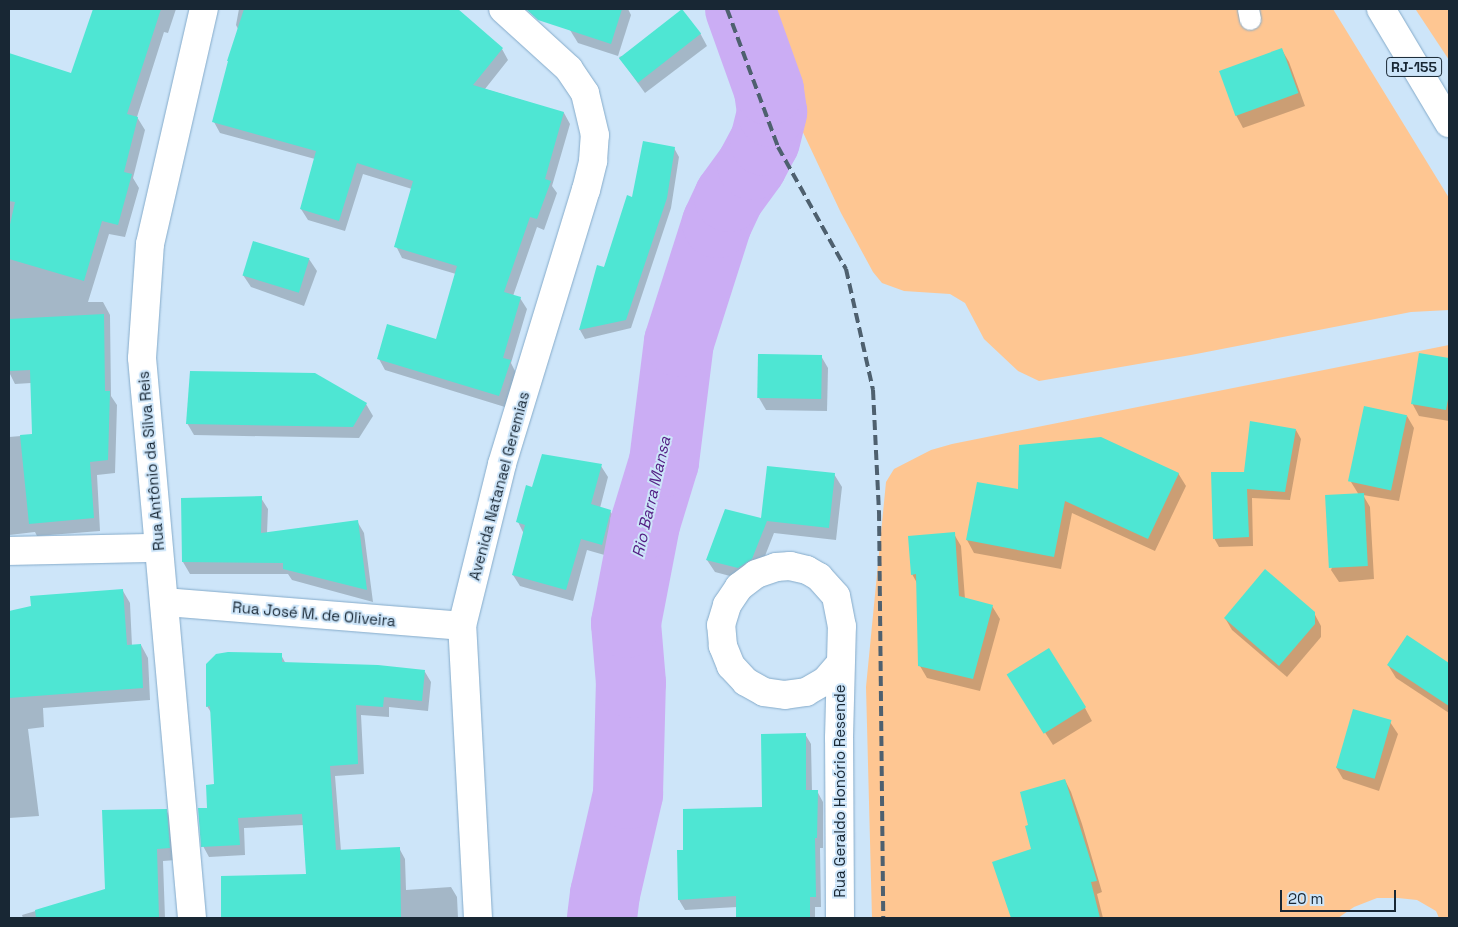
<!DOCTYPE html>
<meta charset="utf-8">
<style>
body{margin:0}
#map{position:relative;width:1458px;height:927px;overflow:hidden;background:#cde5f9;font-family:"Space Grotesk",sans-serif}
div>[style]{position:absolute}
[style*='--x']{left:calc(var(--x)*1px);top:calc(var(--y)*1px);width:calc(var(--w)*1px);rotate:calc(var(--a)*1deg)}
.green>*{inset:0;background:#fec692}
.shadow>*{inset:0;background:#0003}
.river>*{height:70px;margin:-35px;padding:0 35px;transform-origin:35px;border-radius:35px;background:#cbadf4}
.building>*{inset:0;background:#4ee6d3;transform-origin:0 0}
.roads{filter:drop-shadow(0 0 1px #85abca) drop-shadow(0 0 1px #85abca)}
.service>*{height:21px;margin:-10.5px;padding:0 10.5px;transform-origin:10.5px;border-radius:10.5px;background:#fff}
.minor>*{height:28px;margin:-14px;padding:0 14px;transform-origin:14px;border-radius:14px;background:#fff}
.tertiary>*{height:28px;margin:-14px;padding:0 14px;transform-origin:14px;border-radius:14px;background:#fff}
.primary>*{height:28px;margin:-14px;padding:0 14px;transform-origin:14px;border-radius:14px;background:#fff}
.rail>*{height:4px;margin-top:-2px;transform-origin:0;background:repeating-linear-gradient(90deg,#4e606f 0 10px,transparent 0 15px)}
span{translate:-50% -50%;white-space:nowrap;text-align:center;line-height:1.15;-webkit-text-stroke:4px #cde5f9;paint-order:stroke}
.shield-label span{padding:1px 4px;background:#cde5f9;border:1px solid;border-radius:4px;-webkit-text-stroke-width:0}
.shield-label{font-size:14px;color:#182734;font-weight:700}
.street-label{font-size:15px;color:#182734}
.water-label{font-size:16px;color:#531e83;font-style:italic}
.frame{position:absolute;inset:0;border:10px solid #182734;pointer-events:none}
.scale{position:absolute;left:1280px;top:890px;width:116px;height:22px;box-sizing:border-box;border:2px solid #182734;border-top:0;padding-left:6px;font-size:15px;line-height:18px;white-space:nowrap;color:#182734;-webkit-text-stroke:4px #cde5f9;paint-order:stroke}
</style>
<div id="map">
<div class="green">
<i style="clip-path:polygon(766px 9px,1333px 9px,1449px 198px,1449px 310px,1411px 312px,1191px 355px,1039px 381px,1018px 371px,984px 339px,965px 303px,950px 294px,904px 291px,882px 283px,873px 272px,841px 213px,792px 109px,778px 67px,766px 20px)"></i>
<i style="clip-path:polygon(1416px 9px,1449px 9px,1449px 60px,1416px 10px)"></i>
<i style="clip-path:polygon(1449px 345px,1449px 918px,1439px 918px,1436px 911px,1417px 900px,1398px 898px,1377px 898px,1354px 907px,1338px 918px,872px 918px,866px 687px,886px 482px,894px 469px,931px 450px,952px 444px)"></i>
</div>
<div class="shadow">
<i style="clip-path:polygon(94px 9px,176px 9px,168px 33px,164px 32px,137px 117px,145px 130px,133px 178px,139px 188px,125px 237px,109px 234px,88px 302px,103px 302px,110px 315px,111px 396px,117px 405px,115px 473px,97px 475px,100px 531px,37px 536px,35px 532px,9px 535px,9px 437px,33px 435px,31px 383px,15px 384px,9px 372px,9px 55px,72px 74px)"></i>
<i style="clip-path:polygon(239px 9px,312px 9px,356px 22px,366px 9px,456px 9px,502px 49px,508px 60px,485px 89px,564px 113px,570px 124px,552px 186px,557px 193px,544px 230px,537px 227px,513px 296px,520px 298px,527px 309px,511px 363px,516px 373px,505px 407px,385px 370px,379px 359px,437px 340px,456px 274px,402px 258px,396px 246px,412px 189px,363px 174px,345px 231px,308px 220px,301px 209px,315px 159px,220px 133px,214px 122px,238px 29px,236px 25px)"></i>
<i style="clip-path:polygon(577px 9px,628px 9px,631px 15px,618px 56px,578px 43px,570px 30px)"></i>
<i style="clip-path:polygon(700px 33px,707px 46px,645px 93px,619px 57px)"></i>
<i style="clip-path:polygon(1282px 50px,1289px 62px,1305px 106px,1243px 128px,1236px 115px)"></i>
<i style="clip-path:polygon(674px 148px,679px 157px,671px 208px,631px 328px,585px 339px,580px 330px,598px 266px,604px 268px,633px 199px)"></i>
<i style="clip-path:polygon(309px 259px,317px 271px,304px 306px,251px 287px,243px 275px)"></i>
<i style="clip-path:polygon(1420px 354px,1449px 359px,1449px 421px,1419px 416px,1412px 403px)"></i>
<i style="clip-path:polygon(821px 356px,828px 368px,827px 411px,766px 410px,759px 398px)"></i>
<i style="clip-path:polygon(366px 404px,373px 416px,359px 438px,194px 435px,187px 423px)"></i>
<i style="clip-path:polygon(1407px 416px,1414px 428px,1399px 501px,1363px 495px,1370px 507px,1374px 579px,1339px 582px,1331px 570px,1359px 495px,1351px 482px)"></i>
<i style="clip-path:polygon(1296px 430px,1301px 439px,1290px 500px,1252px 498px,1253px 546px,1219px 547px,1214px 538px,1245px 473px)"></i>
<i style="clip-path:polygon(601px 466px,608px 477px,600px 508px,610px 511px,617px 522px,608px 556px,587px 550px,573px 601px,520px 586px,513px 575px,524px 534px,518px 522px,533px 488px)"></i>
<i style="clip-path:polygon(1178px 473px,1186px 486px,1155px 551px,1072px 513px,1061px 569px,974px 553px,967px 540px,1020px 490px)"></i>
<i style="clip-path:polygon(834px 474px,842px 487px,836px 540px,774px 533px,759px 571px,745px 580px,715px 572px,707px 560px)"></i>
<i style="clip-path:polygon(261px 498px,268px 509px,267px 533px,357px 521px,364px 533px,373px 602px,292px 580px,288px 574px,190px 574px,183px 562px)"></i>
<i style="clip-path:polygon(954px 534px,961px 546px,965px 599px,992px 606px,1000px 619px,980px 691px,927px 678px,920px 666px,917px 583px,912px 574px)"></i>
<i style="clip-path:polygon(123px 591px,130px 603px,132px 646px,141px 645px,148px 658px,150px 700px,43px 708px,44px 727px,28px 729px,39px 816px,9px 818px,9px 612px)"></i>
<i style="clip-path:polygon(1314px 613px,1321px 626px,1321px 637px,1287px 677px,1232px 630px,1225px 618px)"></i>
<i style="clip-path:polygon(1407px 636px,1449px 665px,1449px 713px,1396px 678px,1388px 665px)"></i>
<i style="clip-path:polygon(281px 655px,286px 664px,425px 672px,431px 682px,428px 711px,389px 707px,389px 717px,361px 715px,364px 774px,335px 776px,341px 851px,399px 848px,405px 859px,406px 890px,451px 887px,457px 897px,458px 918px,222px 918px,222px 877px,308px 875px,304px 825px,244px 828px,245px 855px,209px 857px,203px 846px,208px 809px,215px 785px,212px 714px,207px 706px,207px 664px)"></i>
<i style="clip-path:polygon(1016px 687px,1085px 708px,1092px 721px,1053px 745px)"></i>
<i style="clip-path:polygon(1390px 722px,1398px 734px,1379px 791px,1343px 779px,1336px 767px)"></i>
<i style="clip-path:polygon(805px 734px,811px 744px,812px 791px,817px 791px,823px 802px,823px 848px,820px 848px,821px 907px,815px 907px,815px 918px,737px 918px,737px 907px,685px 910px,679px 900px,685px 851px,763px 808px)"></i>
<i style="clip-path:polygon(1065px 780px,1071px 792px,1082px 824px,1102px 892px,1097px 894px,1103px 918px,1018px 918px,1016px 908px,1033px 849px,1030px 826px)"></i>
<i style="clip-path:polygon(166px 810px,173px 822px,176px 860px,163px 861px,165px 918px,23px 918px,22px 915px,107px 890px)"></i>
</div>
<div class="river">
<i style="--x:602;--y:918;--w:24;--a:-83"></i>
<i style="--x:605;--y:894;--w:103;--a:-77"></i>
<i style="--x:628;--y:794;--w:111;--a:-88.5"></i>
<i style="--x:631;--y:683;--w:60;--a:-94.8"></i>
<i style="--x:626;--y:623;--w:101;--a:-79.1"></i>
<i style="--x:645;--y:524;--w:65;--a:-73"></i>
<i style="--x:664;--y:462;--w:121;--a:-82.9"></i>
<i style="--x:679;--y:342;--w:125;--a:-72.3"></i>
<i style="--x:717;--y:223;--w:29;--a:-65"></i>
<i style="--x:729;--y:197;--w:39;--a:-54"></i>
<i style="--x:752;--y:165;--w:27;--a:-62"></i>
<i style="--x:765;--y:141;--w:30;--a:-76"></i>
<i style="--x:772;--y:112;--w:22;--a:-98"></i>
<i style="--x:769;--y:90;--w:86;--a:-109.7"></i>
</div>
<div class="building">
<i style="clip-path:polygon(93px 9px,161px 9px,127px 114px,138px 117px,124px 172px,132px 174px,118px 225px,102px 221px,84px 281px,9px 259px,9px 229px,15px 202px,9px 201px,9px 53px,71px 73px)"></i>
<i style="clip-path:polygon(244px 9px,458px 9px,503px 48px,473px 85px,564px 112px,545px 179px,551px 181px,537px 219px,530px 217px,504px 292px,521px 297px,503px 358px,511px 360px,499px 396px,377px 359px,387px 324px,436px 339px,457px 266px,394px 247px,413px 181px,357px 163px,339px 221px,300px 209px,316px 151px,212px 122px,228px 61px,227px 61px)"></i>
<i style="clip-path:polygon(526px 9px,622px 9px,611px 44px,538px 20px)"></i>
<i style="left:682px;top:9px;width:31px;height:80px;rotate:52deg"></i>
<i style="left:1282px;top:48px;width:48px;height:67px;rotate:70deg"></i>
<i style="clip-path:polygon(643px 141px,675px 147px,667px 198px,626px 320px,579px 330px,597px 265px,604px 267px,627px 195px,632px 197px)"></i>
<i style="left:253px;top:241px;width:59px;height:36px;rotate:17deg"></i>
<i style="clip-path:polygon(104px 314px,105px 391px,110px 391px,108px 460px,90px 462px,94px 518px,29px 524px,20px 435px,32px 434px,30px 370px,9px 371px,9px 319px)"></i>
<i style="clip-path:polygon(1419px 353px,1449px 358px,1449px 394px,1446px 410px,1411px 404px)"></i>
<i style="left:758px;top:354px;width:64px;height:44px;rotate:1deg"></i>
<i style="clip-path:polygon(190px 371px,315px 373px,367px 403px,353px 427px,186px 424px)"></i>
<i style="left:1364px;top:406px;width:44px;height:77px;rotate:12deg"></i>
<i style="clip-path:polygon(1250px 421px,1296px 429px,1285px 492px,1247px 489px,1249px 537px,1213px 539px,1211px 472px,1244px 472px)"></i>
<i style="clip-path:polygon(1101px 437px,1179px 473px,1148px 539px,1065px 501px,1054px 557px,966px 540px,977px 482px,1018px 489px,1019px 445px)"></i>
<i style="clip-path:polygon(542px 454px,602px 464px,591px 504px,611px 510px,602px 545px,581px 539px,566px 590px,512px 575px,525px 525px,516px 522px,526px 485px,532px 487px)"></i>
<i style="clip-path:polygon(767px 466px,835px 473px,829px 528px,767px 521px,752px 559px,738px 568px,706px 560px,725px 509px,761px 518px)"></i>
<i style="left:1364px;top:493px;width:73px;height:39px;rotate:87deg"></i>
<i style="clip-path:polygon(262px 496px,261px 533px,358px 520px,367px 590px,283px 569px,283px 563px,182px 562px,181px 498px)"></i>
<i style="clip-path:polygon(955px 532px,959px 596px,993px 605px,973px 679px,918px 666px,916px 574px,911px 575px,908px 536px)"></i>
<i style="clip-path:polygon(1265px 569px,1315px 612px,1315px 624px,1279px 666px,1224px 618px)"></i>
<i style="clip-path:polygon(123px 589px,127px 645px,141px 644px,143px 688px,9px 698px,9px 611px,31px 606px,30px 596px)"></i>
<i style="clip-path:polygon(1407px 635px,1449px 663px,1449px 706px,1387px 665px)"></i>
<i style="left:1049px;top:648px;width:70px;height:50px;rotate:58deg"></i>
<i style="clip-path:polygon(228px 652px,282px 653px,282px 662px,378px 665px,425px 670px,422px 701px,384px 697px,383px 707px,356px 705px,358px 764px,330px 766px,336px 850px,400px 847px,401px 917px,221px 918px,221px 876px,306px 874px,302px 814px,238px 818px,240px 845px,201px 847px,198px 808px,207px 808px,206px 785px,214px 784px,210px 706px,206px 707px,206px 664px,216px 654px)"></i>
<i style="left:1353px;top:709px;width:40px;height:61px;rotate:16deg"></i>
<i style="clip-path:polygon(806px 733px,806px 790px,818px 790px,817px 838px,815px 838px,816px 897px,810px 897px,810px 918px,736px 918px,736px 896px,678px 900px,677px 850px,683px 850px,683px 809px,762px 807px,761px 734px)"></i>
<i style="clip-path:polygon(1065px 779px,1097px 881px,1091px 882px,1100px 918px,1011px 918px,992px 862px,1031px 849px,1025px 826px,1028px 825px,1020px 792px)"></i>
<i style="clip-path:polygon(167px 809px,170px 848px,157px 849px,159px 918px,36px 918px,35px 910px,105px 889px,102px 810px)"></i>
</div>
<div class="roads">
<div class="service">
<i style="--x:1248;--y:9;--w:10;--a:79"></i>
</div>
<div class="minor">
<i style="--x:9;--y:551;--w:149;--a:-1.2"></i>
<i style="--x:165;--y:602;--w:298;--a:4.6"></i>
<i style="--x:840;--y:664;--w:23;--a:131"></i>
<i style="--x:825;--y:681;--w:22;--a:150"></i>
<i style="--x:806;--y:692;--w:21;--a:172"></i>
<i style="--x:785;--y:695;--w:21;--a:-172"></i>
<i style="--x:764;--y:692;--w:21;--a:-151"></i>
<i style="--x:746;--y:682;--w:22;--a:-133"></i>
<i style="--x:731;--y:666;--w:22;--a:-112"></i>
<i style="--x:723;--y:646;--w:21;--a:-95"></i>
<i style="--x:721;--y:625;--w:21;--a:-73"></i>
<i style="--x:727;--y:605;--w:22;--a:-56"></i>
<i style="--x:739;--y:587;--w:21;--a:-37"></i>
<i style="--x:756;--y:574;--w:21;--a:-19"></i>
<i style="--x:776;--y:567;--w:14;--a:-4"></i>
<i style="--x:790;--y:566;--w:17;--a:13"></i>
<i style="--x:807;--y:570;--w:14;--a:30"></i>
<i style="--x:819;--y:577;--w:25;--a:48"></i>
<i style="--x:836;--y:596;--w:31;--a:79"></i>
<i style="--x:192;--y:918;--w:562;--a:-95.1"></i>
<i style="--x:142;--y:358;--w:114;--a:-86"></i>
<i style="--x:150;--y:244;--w:241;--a:-77.1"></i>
</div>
<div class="tertiary">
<i style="--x:478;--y:918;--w:292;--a:-93.1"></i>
<i style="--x:462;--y:626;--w:167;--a:-76.1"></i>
<i style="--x:502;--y:464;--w:287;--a:-73"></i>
<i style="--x:586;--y:190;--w:30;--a:-76"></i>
<i style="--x:593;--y:161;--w:26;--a:-86"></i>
<i style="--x:595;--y:135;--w:43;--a:-103.4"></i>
<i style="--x:585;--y:93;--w:29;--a:-124"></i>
<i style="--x:569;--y:69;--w:89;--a:-137.7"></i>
<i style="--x:840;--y:918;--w:180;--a:-90.3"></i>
<i style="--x:839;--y:738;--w:112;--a:-88.5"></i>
</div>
<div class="primary">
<i style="--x:1381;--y:9;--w:133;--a:59.2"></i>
</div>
</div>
<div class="rail">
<i style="--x:727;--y:9;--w:147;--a:69.7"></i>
<i style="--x:778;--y:147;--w:140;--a:60.9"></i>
<i style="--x:846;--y:269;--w:124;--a:77.4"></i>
<i style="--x:873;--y:390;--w:121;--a:87.2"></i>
<i style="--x:879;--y:511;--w:407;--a:89.4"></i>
</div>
<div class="shield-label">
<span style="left:1414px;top:67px">RJ-155</span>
</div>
<div class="street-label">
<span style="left:151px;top:461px;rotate:-95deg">Rua Antônio da Silva Reis</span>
<span style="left:499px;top:486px;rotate:-75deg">Avenida Natanael Geremias</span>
<span style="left:314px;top:614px;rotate:5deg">Rua José M. de Oliveira</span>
<span style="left:840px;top:791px;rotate:-90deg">Rua Geraldo Honório Resende</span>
</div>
<div class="water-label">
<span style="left:652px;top:497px;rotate:-77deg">Rio Barra Mansa</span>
</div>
<div class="frame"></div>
<div class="scale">20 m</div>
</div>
